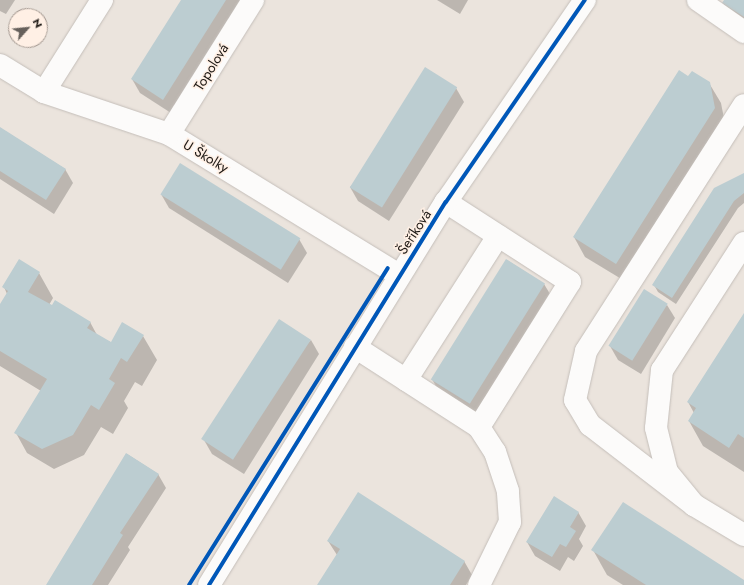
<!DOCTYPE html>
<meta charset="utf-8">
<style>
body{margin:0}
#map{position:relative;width:744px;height:585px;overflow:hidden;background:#ebe4dd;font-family:Jost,sans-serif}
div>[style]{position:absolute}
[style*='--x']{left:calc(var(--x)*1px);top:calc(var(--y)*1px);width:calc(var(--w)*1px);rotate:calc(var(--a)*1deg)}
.shadow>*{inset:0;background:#0003}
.building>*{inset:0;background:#bccdd1;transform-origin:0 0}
.roads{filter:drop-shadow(0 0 1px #c4beb9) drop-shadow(0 0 1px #c4beb9)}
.minor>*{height:22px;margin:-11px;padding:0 11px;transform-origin:11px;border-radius:11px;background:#fcfbfa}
.cycleway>*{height:4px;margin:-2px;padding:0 2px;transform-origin:2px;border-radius:2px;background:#0057b8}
span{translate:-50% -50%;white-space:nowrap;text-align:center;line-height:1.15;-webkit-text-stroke:3px #fff0e5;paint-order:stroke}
.street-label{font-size:14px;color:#1e1915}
.north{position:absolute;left:8px;top:8px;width:40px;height:40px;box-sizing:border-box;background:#fff0e5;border:1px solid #a59a92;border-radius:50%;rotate:63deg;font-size:11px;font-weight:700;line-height:16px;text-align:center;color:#1e1915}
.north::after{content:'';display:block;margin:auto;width:14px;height:18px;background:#66605b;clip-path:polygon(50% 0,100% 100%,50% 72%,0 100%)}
</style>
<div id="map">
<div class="shadow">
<i style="clip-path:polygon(0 0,15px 0,6px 14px,0 11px)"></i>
<i style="clip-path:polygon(182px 0,242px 0,171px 113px,140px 93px,132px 79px)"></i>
<i style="clip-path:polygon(437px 0,468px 0,460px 14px)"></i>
<i style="clip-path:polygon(725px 0,744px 0,744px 29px,735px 23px,723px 3px)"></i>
<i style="clip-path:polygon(688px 78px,709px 83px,721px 103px,726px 129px,628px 283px,585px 257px,574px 237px)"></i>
<i style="clip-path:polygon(456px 88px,464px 102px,389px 221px,358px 201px,350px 187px)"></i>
<i style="clip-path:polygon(0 128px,65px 169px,73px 183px,54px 214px,0 179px)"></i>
<i style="clip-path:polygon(744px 174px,744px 203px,738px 208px,676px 304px,658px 292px,654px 285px)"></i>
<i style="clip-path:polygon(161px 194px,299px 239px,307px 253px,288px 283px,169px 208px)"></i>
<i style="clip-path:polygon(507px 260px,544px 284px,556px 304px,481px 423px,443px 399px,432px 379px)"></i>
<i style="clip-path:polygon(39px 273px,53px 298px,49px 305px,90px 322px,97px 335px,112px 343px,143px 336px,157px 360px,142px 386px,135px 382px,124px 401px,128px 408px,113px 434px,101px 427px,84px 455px,54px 469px,27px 453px,16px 433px,41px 391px,0 366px,0 306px,7px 294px,4px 287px)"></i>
<i style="clip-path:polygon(667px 305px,675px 318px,641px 374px,618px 360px,610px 346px)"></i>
<i style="clip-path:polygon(744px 315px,744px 472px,703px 446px,689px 421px,694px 413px,688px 402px)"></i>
<i style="clip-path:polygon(311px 340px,319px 354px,244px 474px,212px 454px,204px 440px)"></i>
<i style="clip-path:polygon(127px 454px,158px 474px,166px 488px,128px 547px,130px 550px,108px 585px,47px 585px)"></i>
<i style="clip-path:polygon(578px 512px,586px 526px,579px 539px,583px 546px,574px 561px,568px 557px,560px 571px,535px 556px,527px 542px)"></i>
<i style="clip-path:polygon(328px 541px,464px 561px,472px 575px,466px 585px,318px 585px,337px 555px)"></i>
<i style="clip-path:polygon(593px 550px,744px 582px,744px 585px,623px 585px,607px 575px)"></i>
</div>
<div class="building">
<i style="clip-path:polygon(181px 0,226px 0,163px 100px,131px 79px)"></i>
<i style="clip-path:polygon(724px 0,744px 0,744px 17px,722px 3px)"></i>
<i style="left:425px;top:67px;width:38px;height:142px;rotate:32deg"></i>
<i style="clip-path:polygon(679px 70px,688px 76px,692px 71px,710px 82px,715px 108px,616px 264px,573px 237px)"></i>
<i style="clip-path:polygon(0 127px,66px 169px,46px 200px,0 171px)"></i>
<i style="left:180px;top:163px;width:142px;height:37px;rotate:32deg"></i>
<i style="clip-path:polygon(744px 173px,744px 193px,734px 201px,672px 298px,652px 285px,714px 188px)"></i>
<i style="clip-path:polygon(19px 259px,40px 272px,28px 292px,52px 305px,55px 300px,91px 322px,87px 328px,111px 342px,122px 322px,144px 335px,127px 362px,121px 358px,109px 379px,115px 383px,99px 410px,91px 405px,73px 435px,42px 449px,14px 433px,47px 379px,0 351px,0 304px,8px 291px,2px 287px)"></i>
<i style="left:506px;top:259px;width:46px;height:142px;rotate:32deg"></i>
<i style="left:644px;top:289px;width:28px;height:67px;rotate:32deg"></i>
<i style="clip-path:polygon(744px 313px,744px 438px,738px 434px,729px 448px,688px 421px,696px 408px,687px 402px)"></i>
<i style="left:279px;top:319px;width:38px;height:143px;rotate:33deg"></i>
<i style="clip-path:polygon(126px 453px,159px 474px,120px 533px,123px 535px,92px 585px,46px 585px)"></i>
<i style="clip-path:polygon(358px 492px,465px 561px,450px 585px,317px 585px,340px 549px,327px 541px)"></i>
<i style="clip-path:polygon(554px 496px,579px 512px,570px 527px,576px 531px,566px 547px,560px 544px,552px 557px,526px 542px)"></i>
<i style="clip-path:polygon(623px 502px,744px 580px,744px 585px,646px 585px,591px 550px)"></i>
</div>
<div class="roads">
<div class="minor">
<i style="--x:698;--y:0;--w:56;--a:34.8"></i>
<i style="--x:0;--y:65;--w:52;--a:31.5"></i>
<i style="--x:44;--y:92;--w:132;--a:18.6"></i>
<i style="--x:169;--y:134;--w:270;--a:31.5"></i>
<i style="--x:44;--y:92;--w:109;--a:-57.8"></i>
<i style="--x:169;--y:134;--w:158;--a:-57.9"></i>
<i style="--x:744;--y:243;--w:151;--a:122.8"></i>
<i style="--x:662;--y:370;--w:58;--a:95.9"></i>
<i style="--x:656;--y:428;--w:45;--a:76"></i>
<i style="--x:667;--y:472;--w:43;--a:50.7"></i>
<i style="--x:694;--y:505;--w:58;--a:31"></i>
<i style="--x:355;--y:347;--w:148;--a:32.8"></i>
<i style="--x:479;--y:427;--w:171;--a:-57.9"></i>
<i style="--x:570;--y:282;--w:148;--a:-147.2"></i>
<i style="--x:406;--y:380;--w:171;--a:-57.4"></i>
<i style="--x:694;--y:505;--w:131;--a:-142.4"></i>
<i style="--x:590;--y:425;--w:29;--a:-121"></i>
<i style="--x:575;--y:400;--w:50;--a:-77.3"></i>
<i style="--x:586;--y:351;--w:292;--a:-57.3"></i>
<i style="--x:209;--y:585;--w:450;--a:-58.3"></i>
<i style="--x:446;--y:202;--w:245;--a:-55.5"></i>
<i style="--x:479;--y:585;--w:70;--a:-63.8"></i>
<i style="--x:510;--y:522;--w:31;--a:-94"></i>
<i style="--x:508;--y:491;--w:41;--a:-108.4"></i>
<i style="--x:495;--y:452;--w:30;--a:-123"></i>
</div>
</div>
<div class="cycleway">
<i style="--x:189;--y:585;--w:374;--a:-57.9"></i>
<i style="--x:209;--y:585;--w:450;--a:-58.3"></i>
<i style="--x:446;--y:202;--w:245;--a:-55.5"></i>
</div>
<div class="street-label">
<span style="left:211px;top:67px;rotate:-58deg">Topolová</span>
<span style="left:206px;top:156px;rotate:31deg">U Školky</span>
<span style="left:414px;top:232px;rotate:-57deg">Šeříková</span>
</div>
<div class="north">N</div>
</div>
